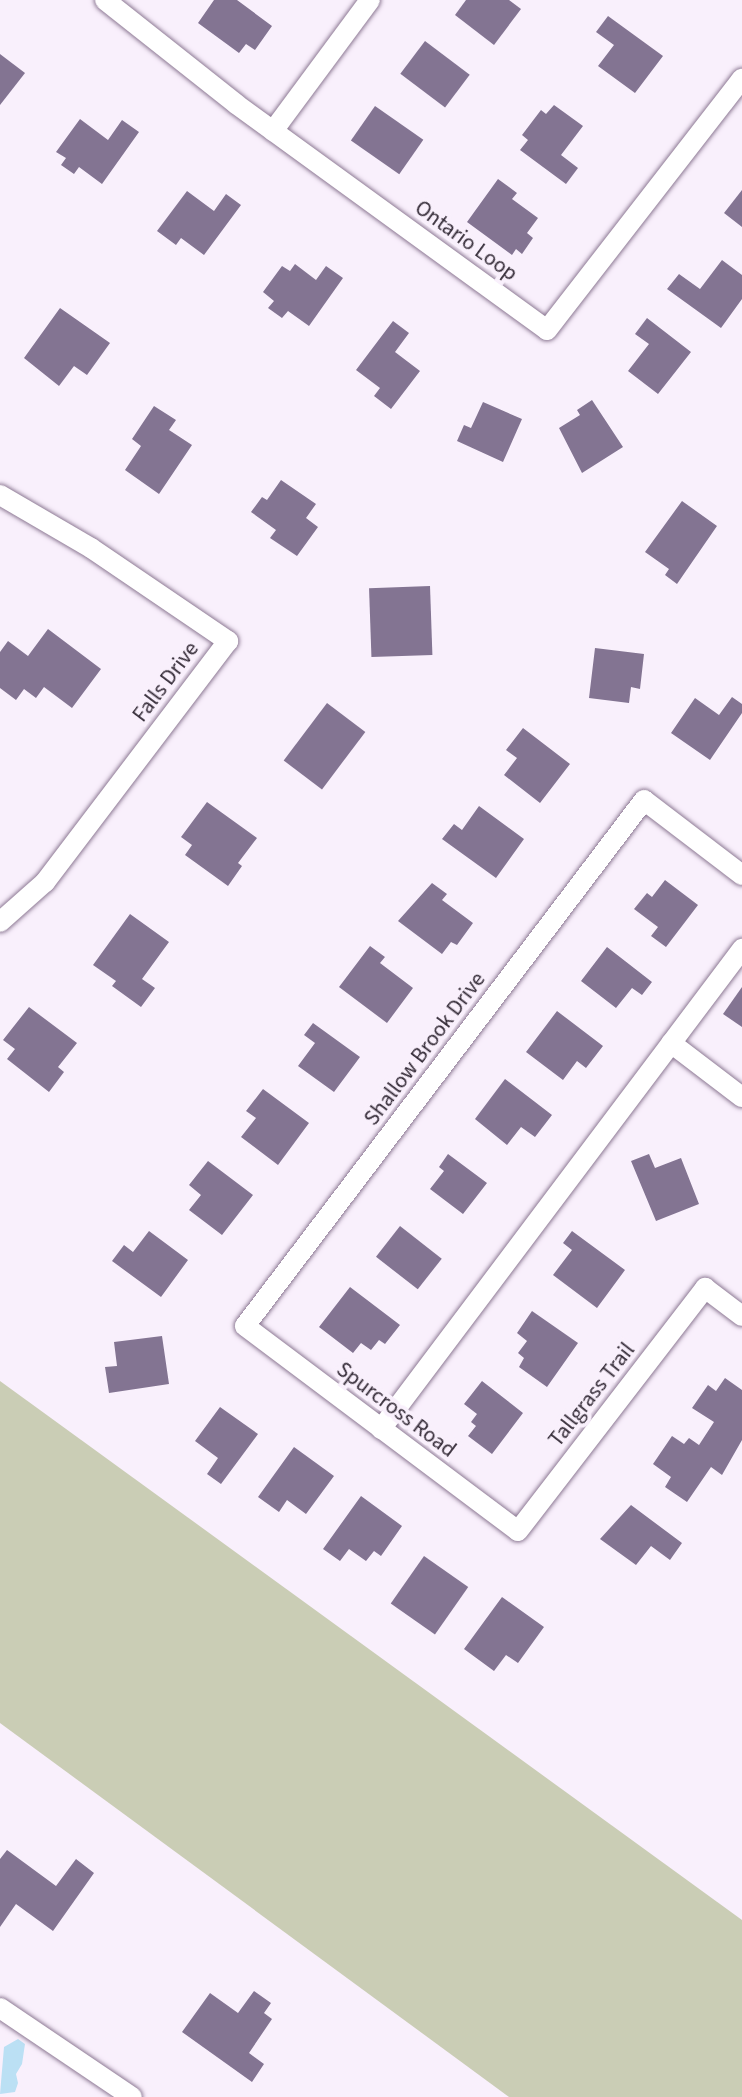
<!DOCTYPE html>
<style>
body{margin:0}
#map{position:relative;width:742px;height:2097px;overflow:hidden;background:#f9f0fc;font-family:"Source Sans 3",sans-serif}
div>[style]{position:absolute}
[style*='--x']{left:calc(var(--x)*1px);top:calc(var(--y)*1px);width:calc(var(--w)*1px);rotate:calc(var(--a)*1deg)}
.green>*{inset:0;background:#cacdb5}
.water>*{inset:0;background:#bbe0f4}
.building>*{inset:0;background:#837492;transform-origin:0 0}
.roads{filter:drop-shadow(0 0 2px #8d7994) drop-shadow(0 0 2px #8d7994)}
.minor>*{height:20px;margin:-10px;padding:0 10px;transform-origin:10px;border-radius:10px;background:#fff}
span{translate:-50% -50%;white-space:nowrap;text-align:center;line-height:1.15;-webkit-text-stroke:8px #f9f0fc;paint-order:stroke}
.street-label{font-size:22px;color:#332a36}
</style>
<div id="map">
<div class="green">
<i style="clip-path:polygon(0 1381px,742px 1920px,742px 2097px,509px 2097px,0 1723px)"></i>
</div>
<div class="water">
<i style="clip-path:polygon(18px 2039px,25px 2044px,22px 2064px,16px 2074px,18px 2083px,15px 2092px,0 2094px,4px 2047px)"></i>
</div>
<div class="building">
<i style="clip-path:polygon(214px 0,237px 0,272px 26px,255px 50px,246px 44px,239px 53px,198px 23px)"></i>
<i style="clip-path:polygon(466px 0,509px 0,521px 9px,494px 45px,455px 15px)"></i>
<i style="clip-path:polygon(608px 16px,663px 56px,635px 93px,598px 66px,614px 45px,596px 32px)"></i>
<i style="left:425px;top:41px;width:56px;height:41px;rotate:37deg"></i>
<i style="clip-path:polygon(0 54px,25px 73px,0 105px)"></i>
<i style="clip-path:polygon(554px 105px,583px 126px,561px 155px,578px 168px,566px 184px,520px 150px,528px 140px,522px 135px,541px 110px,546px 114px)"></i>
<i style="left:375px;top:106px;width:59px;height:42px;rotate:35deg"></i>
<i style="clip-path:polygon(80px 119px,108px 140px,122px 120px,139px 132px,102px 184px,79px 167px,74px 174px,61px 165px,66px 158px,56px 152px)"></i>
<i style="clip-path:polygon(498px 179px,517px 193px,512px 199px,538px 218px,527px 233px,533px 238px,522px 254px,516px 249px,512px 255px,467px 222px)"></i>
<i style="clip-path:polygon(742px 190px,742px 227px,724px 213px)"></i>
<i style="clip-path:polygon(187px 191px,214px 211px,226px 194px,241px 205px,204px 255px,181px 238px,176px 245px,157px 231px)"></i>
<i style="clip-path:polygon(722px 260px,742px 275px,742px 299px,721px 328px,667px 289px,679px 274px,700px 289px)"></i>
<i style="clip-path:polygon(295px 264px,316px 280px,326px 266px,343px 278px,309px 326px,288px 311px,282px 318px,268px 308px,274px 301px,263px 292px,282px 266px,290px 271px)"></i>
<i style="clip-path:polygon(60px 308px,110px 343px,87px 375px,74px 366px,59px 386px,24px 358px)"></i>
<i style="clip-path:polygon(647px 318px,691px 352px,658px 394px,628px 371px,649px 344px,635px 334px)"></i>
<i style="clip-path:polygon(393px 321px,409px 333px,395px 352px,420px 371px,391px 409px,374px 396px,380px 388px,356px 370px)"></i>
<i style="clip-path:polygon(592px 400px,623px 447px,582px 473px,559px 428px,580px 415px,577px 410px)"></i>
<i style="clip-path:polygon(483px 402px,522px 419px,503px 462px,457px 441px,464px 425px,471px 428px)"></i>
<i style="clip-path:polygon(154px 406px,176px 420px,169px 430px,192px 445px,159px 494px,125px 470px,141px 446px,132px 439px)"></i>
<i style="clip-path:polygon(281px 480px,316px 504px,306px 518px,318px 527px,297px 556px,270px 538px,276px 530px,251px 512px,262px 497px,267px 500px)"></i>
<i style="clip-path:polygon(682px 501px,717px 526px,677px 584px,665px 575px,669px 569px,645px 552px)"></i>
<i style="left:430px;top:586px;width:69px;height:61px;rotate:88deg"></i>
<i style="clip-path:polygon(48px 629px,101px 669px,72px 708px,44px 687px,36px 698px,24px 689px,16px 700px,0 688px,0 652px,8px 641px,28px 656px)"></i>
<i style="clip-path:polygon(595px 648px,644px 654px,640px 689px,631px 687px,629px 703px,589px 698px)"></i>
<i style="clip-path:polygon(732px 697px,742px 704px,742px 713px,710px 760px,671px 733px,695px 698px,719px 715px)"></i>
<i style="left:327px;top:703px;width:48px;height:72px;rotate:37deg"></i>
<i style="clip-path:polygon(523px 728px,570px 764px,540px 803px,504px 775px,517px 758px,506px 750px)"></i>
<i style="clip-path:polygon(207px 802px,257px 838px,238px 863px,242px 866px,228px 886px,185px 855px,192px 845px,181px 837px)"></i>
<i style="clip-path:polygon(479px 806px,524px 839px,496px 878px,442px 839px,454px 824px,462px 830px)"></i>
<i style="clip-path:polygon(665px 880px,698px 905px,666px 947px,651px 936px,658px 927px,634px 909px,647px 893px,652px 897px)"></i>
<i style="clip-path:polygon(432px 883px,447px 894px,442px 900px,473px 923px,457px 945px,451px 942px,442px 954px,398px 921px)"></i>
<i style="clip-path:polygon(130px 914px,169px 942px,142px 979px,155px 988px,141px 1007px,112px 986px,116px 981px,93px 965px)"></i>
<i style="clip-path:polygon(370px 946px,385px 957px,380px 963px,413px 988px,387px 1023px,339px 987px)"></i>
<i style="clip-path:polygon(607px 947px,652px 982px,642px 995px,632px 988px,616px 1008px,581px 981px)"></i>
<i style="clip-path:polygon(742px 987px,742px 1027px,723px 1014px)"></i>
<i style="clip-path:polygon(29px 1007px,77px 1043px,58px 1067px,64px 1072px,49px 1092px,7px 1059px,15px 1049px,3px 1040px)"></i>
<i style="clip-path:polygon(557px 1011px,603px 1046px,586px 1068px,577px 1061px,563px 1080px,526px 1052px)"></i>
<i style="clip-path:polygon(313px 1023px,360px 1057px,334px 1092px,298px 1066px,315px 1043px,304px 1035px)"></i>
<i style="clip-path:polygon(505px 1079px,552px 1115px,535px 1137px,521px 1127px,507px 1145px,475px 1119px)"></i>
<i style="clip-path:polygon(263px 1089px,309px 1123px,278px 1165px,241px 1137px,256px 1118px,246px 1111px)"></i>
<i style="clip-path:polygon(448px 1154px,487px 1183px,463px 1214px,430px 1189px,444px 1171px,439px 1167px)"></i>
<i style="clip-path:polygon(649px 1154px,655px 1168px,681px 1158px,699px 1204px,656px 1221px,631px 1161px)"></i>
<i style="clip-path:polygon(208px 1161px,253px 1195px,222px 1235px,189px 1210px,201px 1195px,189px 1185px)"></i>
<i style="left:400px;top:1226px;width:53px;height:39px;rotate:38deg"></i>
<i style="clip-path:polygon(149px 1231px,188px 1260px,161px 1297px,112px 1261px,124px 1245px,133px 1252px)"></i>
<i style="clip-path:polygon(572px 1231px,625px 1270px,597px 1308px,553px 1275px,572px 1250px,563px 1243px)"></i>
<i style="clip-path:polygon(350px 1287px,400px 1325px,385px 1344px,379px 1340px,371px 1350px,361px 1343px,353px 1353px,319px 1327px)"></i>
<i style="clip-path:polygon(532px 1311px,578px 1343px,547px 1387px,519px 1367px,524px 1358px,518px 1353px,527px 1341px,517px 1333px)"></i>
<i style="clip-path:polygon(162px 1336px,169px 1384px,109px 1393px,105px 1367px,117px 1366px,114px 1342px)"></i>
<i style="clip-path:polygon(725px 1378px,742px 1390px,742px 1440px,722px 1475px,711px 1467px,687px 1502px,665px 1487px,671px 1477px,653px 1464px,672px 1436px,684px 1444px,689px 1438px,699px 1445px,714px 1422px,692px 1408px,708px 1385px,716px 1391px)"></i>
<i style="clip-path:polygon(482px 1381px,523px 1413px,492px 1454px,468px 1436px,476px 1426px,471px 1422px,477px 1414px,464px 1404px)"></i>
<i style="clip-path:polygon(220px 1407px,258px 1434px,221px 1484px,207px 1474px,218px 1458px,195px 1441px)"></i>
<i style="clip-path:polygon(294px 1447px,334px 1476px,306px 1514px,287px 1500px,279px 1512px,258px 1497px)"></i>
<i style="clip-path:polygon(361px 1496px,402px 1526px,381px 1556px,374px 1551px,366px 1561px,349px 1549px,340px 1561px,323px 1549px)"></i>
<i style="clip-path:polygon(631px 1505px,682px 1543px,670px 1560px,651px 1546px,636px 1565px,600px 1539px)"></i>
<i style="left:424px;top:1556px;width:54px;height:58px;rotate:35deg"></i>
<i style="clip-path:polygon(502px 1597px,544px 1627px,518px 1663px,506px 1655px,494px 1671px,464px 1649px)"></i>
<i style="clip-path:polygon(7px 1850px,56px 1886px,76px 1859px,94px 1873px,53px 1931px,16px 1904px,0 1927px,0 1859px)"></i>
<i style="clip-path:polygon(254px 1991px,271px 2003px,264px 2013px,272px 2019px,249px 2053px,264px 2064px,252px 2082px,182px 2032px,210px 1993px,238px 2013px)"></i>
</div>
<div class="roads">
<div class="minor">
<i style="--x:105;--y:0;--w:167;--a:38.4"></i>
<i style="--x:236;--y:104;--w:384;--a:36"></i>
<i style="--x:547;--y:330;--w:318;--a:-52.2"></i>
<i style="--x:273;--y:131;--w:163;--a:-53.5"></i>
<i style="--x:0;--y:495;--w:105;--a:30.2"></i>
<i style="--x:91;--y:548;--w:166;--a:34.2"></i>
<i style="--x:228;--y:641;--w:303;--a:127.2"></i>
<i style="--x:45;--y:882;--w:60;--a:138.4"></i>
<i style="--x:742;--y:875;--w:123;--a:-142.6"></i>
<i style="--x:644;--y:800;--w:660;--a:127.18"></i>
<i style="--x:245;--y:1326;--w:341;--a:36.9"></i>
<i style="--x:518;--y:1531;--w:307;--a:-52.4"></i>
<i style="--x:705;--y:1288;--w:46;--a:37.1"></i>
<i style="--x:671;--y:1043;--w:89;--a:37.3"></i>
<i style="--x:381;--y:1429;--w:601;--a:-53.05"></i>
<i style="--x:0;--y:2008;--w:159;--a:34"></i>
</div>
</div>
<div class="street-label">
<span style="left:466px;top:241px;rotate:36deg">Ontario Loop</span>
<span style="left:166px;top:682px;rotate:-53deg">Falls Drive</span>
<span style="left:425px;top:1049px;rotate:-53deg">Shallow Brook Drive</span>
<span style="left:592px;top:1395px;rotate:-52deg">Tallgrass Trail</span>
<span style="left:396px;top:1410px;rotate:37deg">Spurcross Road</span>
</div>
</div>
